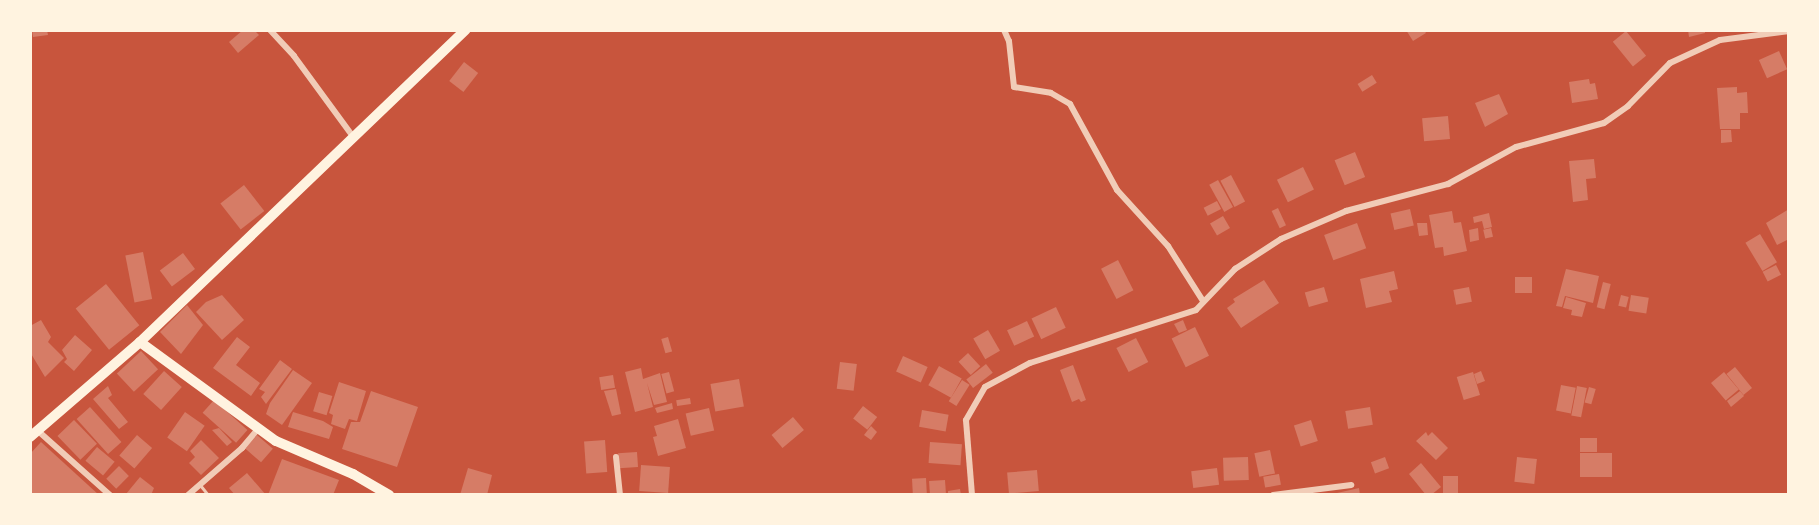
<!DOCTYPE html>
<style>
body{margin:0}
#map{position:relative;width:1819px;height:525px;overflow:hidden;background:#c8553d;font-family:Quicksand,sans-serif}
div>[style]{position:absolute}
[style*='--x']{left:calc(var(--x)*1px);top:calc(var(--y)*1px);width:calc(var(--w)*1px);rotate:calc(var(--a)*1deg)}
.building>*{inset:0;background:#d67c66;transform-origin:0 0}
.service>*{height:3px;margin:-1.5px;padding:0 1.5px;transform-origin:1.5px;border-radius:1.5px;background:#f1ccb7}
.minor>*{height:6px;margin:-3px;padding:0 3px;transform-origin:3px;border-radius:3px;background:#f1ccb7}
.primary>*{height:10px;margin:-5px;padding:0 5px;transform-origin:5px;border-radius:5px;background:#fff3e0}
span{translate:-50% -50%;white-space:nowrap;text-align:center;line-height:1.15;-webkit-text-stroke:6px #fff3e0;paint-order:stroke}
.frame{position:absolute;inset:0;border:32px solid #fff3e0;pointer-events:none}
</style>
<div id="map">
<div class="building">
<i style="clip-path:polygon(32px 30px,47px 30px,48px 35px,33px 37px)"></i>
<i style="clip-path:polygon(243px 30px,254px 30px,259px 35px,238px 53px,229px 42px)"></i>
<i style="clip-path:polygon(1406px 30px,1424px 30px,1426px 33px,1413px 41px)"></i>
<i style="clip-path:polygon(1688px 30px,1705px 30px,1705px 33px,1689px 37px)"></i>
<i style="left:1626px;top:31px;width:32px;height:17px;rotate:51deg"></i>
<i style="left:1779px;top:51px;width:20px;height:22px;rotate:66deg"></i>
<i style="left:464px;top:62px;width:18px;height:24px;rotate:38deg"></i>
<i style="left:1372px;top:75px;width:9px;height:17px;rotate:58deg"></i>
<i style="clip-path:polygon(1589px 79px,1590px 84px,1595px 83px,1598px 99px,1572px 103px,1569px 82px)"></i>
<i style="clip-path:polygon(1737px 87px,1737px 93px,1747px 92px,1748px 113px,1740px 113px,1740px 129px,1720px 129px,1717px 88px)"></i>
<i style="clip-path:polygon(1499px 94px,1508px 114px,1485px 127px,1475px 103px)"></i>
<i style="left:1448px;top:116px;width:23px;height:26px;rotate:85deg"></i>
<i style="clip-path:polygon(1721px 130px,1731px 130px,1732px 142px,1721px 143px)"></i>
<i style="left:1355px;top:152px;width:27px;height:22px;rotate:68deg"></i>
<i style="clip-path:polygon(1594px 159px,1596px 178px,1586px 179px,1588px 200px,1573px 202px,1569px 161px)"></i>
<i style="left:1303px;top:167px;width:25px;height:29px;rotate:64deg"></i>
<i style="left:1231px;top:175px;width:30px;height:12px;rotate:62deg"></i>
<i style="left:1218px;top:180px;width:31px;height:10px;rotate:61deg"></i>
<i style="left:244px;top:185px;width:33px;height:30px;rotate:52deg"></i>
<i style="left:1217px;top:201px;width:9px;height:15px;rotate:63deg"></i>
<i style="left:1278px;top:208px;width:19px;height:7px;rotate:65deg"></i>
<i style="left:1410px;top:209px;width:17px;height:20px;rotate:77deg"></i>
<i style="clip-path:polygon(1789px 209px,1789px 239px,1777px 245px,1766px 223px)"></i>
<i style="clip-path:polygon(1452px 211px,1454px 223px,1461px 222px,1467px 251px,1444px 256px,1443px 247px,1435px 248px,1429px 215px)"></i>
<i style="clip-path:polygon(1489px 213px,1492px 227px,1484px 229px,1482px 221px,1474px 223px,1473px 217px)"></i>
<i style="left:1223px;top:216px;width:14px;height:15px;rotate:60deg"></i>
<i style="left:1357px;top:223px;width:27px;height:35px;rotate:70deg"></i>
<i style="clip-path:polygon(1417px 223px,1427px 223px,1428px 235px,1419px 236px)"></i>
<i style="clip-path:polygon(1478px 228px,1479px 240px,1470px 242px,1469px 230px)"></i>
<i style="left:1491px;top:228px;width:9px;height:8px;rotate:77deg"></i>
<i style="left:1760px;top:234px;width:33px;height:17px;rotate:59deg"></i>
<i style="left:143px;top:252px;width:48px;height:18px;rotate:79deg"></i>
<i style="left:183px;top:253px;width:20px;height:29px;rotate:53deg"></i>
<i style="left:1118px;top:260px;width:34px;height:19px;rotate:63deg"></i>
<i style="left:1776px;top:265px;width:11px;height:15px;rotate:63deg"></i>
<i style="clip-path:polygon(1566px 269px,1599px 276px,1593px 303px,1565px 296px,1562px 307px,1556px 306px)"></i>
<i style="clip-path:polygon(1394px 271px,1398px 289px,1389px 291px,1392px 302px,1366px 308px,1360px 279px)"></i>
<i style="left:1515px;top:277px;width:17px;height:16px"></i>
<i style="clip-path:polygon(1264px 280px,1279px 303px,1241px 328px,1227px 308px,1235px 302px,1233px 299px)"></i>
<i style="left:1603px;top:282px;width:8px;height:26px;rotate:14deg"></i>
<i style="left:106px;top:284px;width:53px;height:39px;rotate:51deg"></i>
<i style="left:1324px;top:287px;width:15px;height:20px;rotate:74deg"></i>
<i style="left:1469px;top:287px;width:15px;height:16px;rotate:79deg"></i>
<i style="clip-path:polygon(222px 295px,244px 320px,222px 340px,196px 312px,206px 302px)"></i>
<i style="left:1621px;top:295px;width:8px;height:11px;rotate:14deg"></i>
<i style="left:1631px;top:295px;width:18px;height:16px;rotate:9deg"></i>
<i style="clip-path:polygon(1566px 297px,1586px 303px,1582px 317px,1571px 315px,1572px 310px,1563px 308px)"></i>
<i style="clip-path:polygon(187px 305px,203px 325px,181px 354px,160px 332px)"></i>
<i style="left:1056px;top:307px;width:23px;height:27px;rotate:65deg"></i>
<i style="clip-path:polygon(41px 320px,51px 337px,48px 342px,64px 358px,45px 377px,30px 352px,30px 326px)"></i>
<i style="clip-path:polygon(1183px 320px,1187px 330px,1179px 333px,1174px 324px)"></i>
<i style="left:1027px;top:321px;width:17px;height:22px;rotate:65deg"></i>
<i style="left:1195px;top:327px;width:32px;height:26px;rotate:64deg"></i>
<i style="left:988px;top:330px;width:24px;height:17px;rotate:60deg"></i>
<i style="clip-path:polygon(75px 335px,92px 350px,74px 371px,64px 362px,67px 359px,62px 350px)"></i>
<i style="clip-path:polygon(237px 337px,250px 347px,236px 365px,260px 383px,251px 396px,213px 368px)"></i>
<i style="left:668px;top:337px;width:15px;height:7px;rotate:74deg"></i>
<i style="left:1136px;top:338px;width:27px;height:22px;rotate:63deg"></i>
<i style="left:141px;top:351px;width:25px;height:33px;rotate:47deg"></i>
<i style="left:968px;top:353px;width:18px;height:13px;rotate:47deg"></i>
<i style="left:903px;top:356px;width:27px;height:17px;rotate:24deg"></i>
<i style="clip-path:polygon(280px 360px,292px 369px,266px 404px,261px 397px,265px 392px,259px 389px)"></i>
<i style="left:840px;top:362px;width:17px;height:27px;rotate:7deg"></i>
<i style="left:986px;top:364px;width:11px;height:25px;rotate:52deg"></i>
<i style="clip-path:polygon(1073px 365px,1086px 400px,1081px 402px,1079px 399px,1072px 402px,1060px 370px)"></i>
<i style="left:939px;top:366px;width:26px;height:22px;rotate:29deg"></i>
<i style="left:1735px;top:367px;width:27px;height:11px;rotate:51deg"></i>
<i style="clip-path:polygon(641px 368px,643px 379px,660px 373px,667px 402px,654px 405px,647px 383px,653px 407px,635px 412px,625px 372px)"></i>
<i style="clip-path:polygon(293px 370px,312px 383px,282px 425px,266px 414px,270px 403px)"></i>
<i style="left:164px;top:371px;width:24px;height:31px;rotate:42deg"></i>
<i style="clip-path:polygon(1481px 371px,1485px 381px,1477px 384px,1474px 374px)"></i>
<i style="left:669px;top:372px;width:20px;height:8px;rotate:75deg"></i>
<i style="left:1473px;top:372px;width:24px;height:17px;rotate:73deg"></i>
<i style="left:1724px;top:372px;width:23px;height:17px;rotate:50deg"></i>
<i style="left:613px;top:375px;width:13px;height:14px;rotate:81deg"></i>
<i style="left:739px;top:379px;width:28px;height:29px;rotate:80deg"></i>
<i style="left:962px;top:380px;width:9px;height:25px;rotate:32deg"></i>
<i style="clip-path:polygon(339px 382px,366px 391px,357px 421px,349px 419px,345px 429px,331px 424px,333px 415px,329px 413px)"></i>
<i style="left:1561px;top:385px;width:15px;height:26px;rotate:11deg"></i>
<i style="clip-path:polygon(108px 386px,112px 395px,108px 398px,128px 422px,119px 429px,93px 399px)"></i>
<i style="left:1577px;top:386px;width:10px;height:30px;rotate:11deg"></i>
<i style="left:1589px;top:387px;width:7px;height:16px;rotate:16deg"></i>
<i style="clip-path:polygon(616px 389px,621px 414px,612px 416px,604px 391px)"></i>
<i style="clip-path:polygon(371px 391px,418px 407px,397px 467px,342px 449px,351px 422px,360px 422px)"></i>
<i style="clip-path:polygon(1740px 391px,1744px 396px,1731px 407px,1727px 401px)"></i>
<i style="left:319px;top:392px;width:14px;height:20px;rotate:17deg"></i>
<i style="left:690px;top:398px;width:6px;height:14px;rotate:81deg"></i>
<i style="left:214px;top:400px;width:45px;height:17px;rotate:42deg"></i>
<i style="clip-path:polygon(672px 403px,673px 409px,657px 413px,655px 408px)"></i>
<i style="left:863px;top:406px;width:18px;height:16px;rotate:38deg"></i>
<i style="left:90px;top:407px;width:47px;height:18px;rotate:48deg"></i>
<i style="left:1370px;top:407px;width:18px;height:25px;rotate:81deg"></i>
<i style="left:709px;top:408px;width:23px;height:24px;rotate:77deg"></i>
<i style="left:922px;top:410px;width:27px;height:17px;rotate:10deg"></i>
<i style="left:185px;top:412px;width:24px;height:31px;rotate:35deg"></i>
<i style="clip-path:polygon(293px 412px,323px 421px,333px 427px,329px 439px,288px 427px)"></i>
<i style="left:793px;top:417px;width:17px;height:28px;rotate:50deg"></i>
<i style="clip-path:polygon(678px 419px,686px 448px,658px 456px,653px 437px,657px 436px,654px 426px)"></i>
<i style="left:74px;top:420px;width:33px;height:23px;rotate:46deg"></i>
<i style="left:1311px;top:420px;width:22px;height:18px;rotate:72deg"></i>
<i style="clip-path:polygon(871px 426px,877px 432px,871px 440px,864px 435px)"></i>
<i style="clip-path:polygon(219px 428px,232px 442px,227px 446px,212px 430px)"></i>
<i style="clip-path:polygon(1426px 432px,1428px 436px,1432px 432px,1448px 448px,1436px 460px,1416px 441px)"></i>
<i style="left:137px;top:435px;width:20px;height:27px;rotate:41deg"></i>
<i style="left:257px;top:435px;width:21px;height:18px;rotate:41deg"></i>
<i style="left:1580px;top:438px;width:17px;height:14px"></i>
<i style="clip-path:polygon(201px 440px,219px 458px,201px 475px,189px 463px,195px 457px,190px 451px)"></i>
<i style="left:605px;top:440px;width:32px;height:21px;rotate:86deg"></i>
<i style="clip-path:polygon(41px 442px,99px 495px,30px 495px,30px 454px)"></i>
<i style="left:930px;top:442px;width:32px;height:21px;rotate:4deg"></i>
<i style="left:97px;top:447px;width:23px;height:18px;rotate:40deg"></i>
<i style="left:1270px;top:450px;width:24px;height:16px;rotate:78deg"></i>
<i style="left:637px;top:452px;width:15px;height:19px;rotate:86deg"></i>
<i style="left:1612px;top:453px;width:24px;height:32px;rotate:90deg"></i>
<i style="left:1248px;top:457px;width:23px;height:25px;rotate:88deg"></i>
<i style="left:1385px;top:457px;width:12px;height:15px;rotate:70deg"></i>
<i style="left:1517px;top:457px;width:20px;height:25px;rotate:6deg"></i>
<i style="clip-path:polygon(282px 459px,339px 480px,333px 495px,268px 495px)"></i>
<i style="clip-path:polygon(1421px 463px,1441px 487px,1431px 495px,1426px 495px,1409px 474px)"></i>
<i style="left:641px;top:465px;width:29px;height:26px;rotate:4deg"></i>
<i style="left:119px;top:466px;width:14px;height:18px;rotate:45deg"></i>
<i style="clip-path:polygon(468px 468px,492px 475px,487px 495px,460px 495px)"></i>
<i style="left:1217px;top:468px;width:17px;height:26px;rotate:83deg"></i>
<i style="left:1037px;top:470px;width:21px;height:30px;rotate:85deg"></i>
<i style="clip-path:polygon(247px 473px,266px 495px,235px 495px,229px 488px)"></i>
<i style="left:1279px;top:474px;width:11px;height:16px;rotate:80deg"></i>
<i style="left:1443px;top:476px;width:15px;height:17px"></i>
<i style="clip-path:polygon(140px 477px,154px 488px,151px 495px,126px 494px)"></i>
<i style="left:926px;top:478px;width:17px;height:14px;rotate:87deg"></i>
<i style="left:945px;top:480px;width:15px;height:16px;rotate:86deg"></i>
<i style="clip-path:polygon(1359px 488px,1360px 495px,1337px 495px,1337px 493px)"></i>
<i style="clip-path:polygon(960px 489px,961px 495px,948px 495px,948px 491px)"></i>
</div>
<div class="service">
<i style="--x:200;--y:485;--w:13;--a:51"></i>
</div>
<div class="minor">
<i style="--x:270;--y:30;--w:35;--a:47"></i>
<i style="--x:294;--y:56;--w:102;--a:53.8"></i>
<i style="--x:1004;--y:30;--w:12;--a:66"></i>
<i style="--x:1009;--y:41;--w:46;--a:83.8"></i>
<i style="--x:1014;--y:87;--w:37;--a:9"></i>
<i style="--x:1051;--y:93;--w:22;--a:30"></i>
<i style="--x:1070;--y:104;--w:98;--a:61.3"></i>
<i style="--x:1117;--y:190;--w:76;--a:47.7"></i>
<i style="--x:1168;--y:246;--w:65;--a:57.5"></i>
<i style="--x:37;--y:430;--w:98;--a:41.7"></i>
<i style="--x:616;--y:457;--w:38;--a:84"></i>
<i style="--x:188;--y:495;--w:72;--a:-41"></i>
<i style="--x:242;--y:448;--w:26;--a:-50"></i>
<i style="--x:972;--y:495;--w:75;--a:-94.6"></i>
<i style="--x:966;--y:420;--w:38;--a:-60"></i>
<i style="--x:985;--y:387;--w:51;--a:-28.1"></i>
<i style="--x:1030;--y:363;--w:174;--a:-17.7"></i>
<i style="--x:1196;--y:310;--w:57;--a:-46.4"></i>
<i style="--x:1235;--y:269;--w:55;--a:-33.1"></i>
<i style="--x:1281;--y:239;--w:71;--a:-23.3"></i>
<i style="--x:1346;--y:211;--w:106;--a:-14.8"></i>
<i style="--x:1448;--y:184;--w:77;--a:-28.6"></i>
<i style="--x:1516;--y:147;--w:91;--a:-15.3"></i>
<i style="--x:1604;--y:123;--w:29;--a:-35"></i>
<i style="--x:1628;--y:106;--w:60;--a:-45.7"></i>
<i style="--x:1670;--y:63;--w:55;--a:-24.7"></i>
<i style="--x:1720;--y:40;--w:70;--a:-7.4"></i>
<i style="--x:1273;--y:495;--w:79;--a:-7.3"></i>
</div>
<div class="primary">
<i style="--x:140;--y:342;--w:168;--a:36.1"></i>
<i style="--x:276;--y:441;--w:84;--a:23.2"></i>
<i style="--x:353;--y:474;--w:42;--a:30.3"></i>
<i style="--x:30;--y:437;--w:145;--a:-40.8"></i>
<i style="--x:140;--y:342;--w:451;--a:-43.8"></i>
</div>
<div class="frame"></div>
</div>
